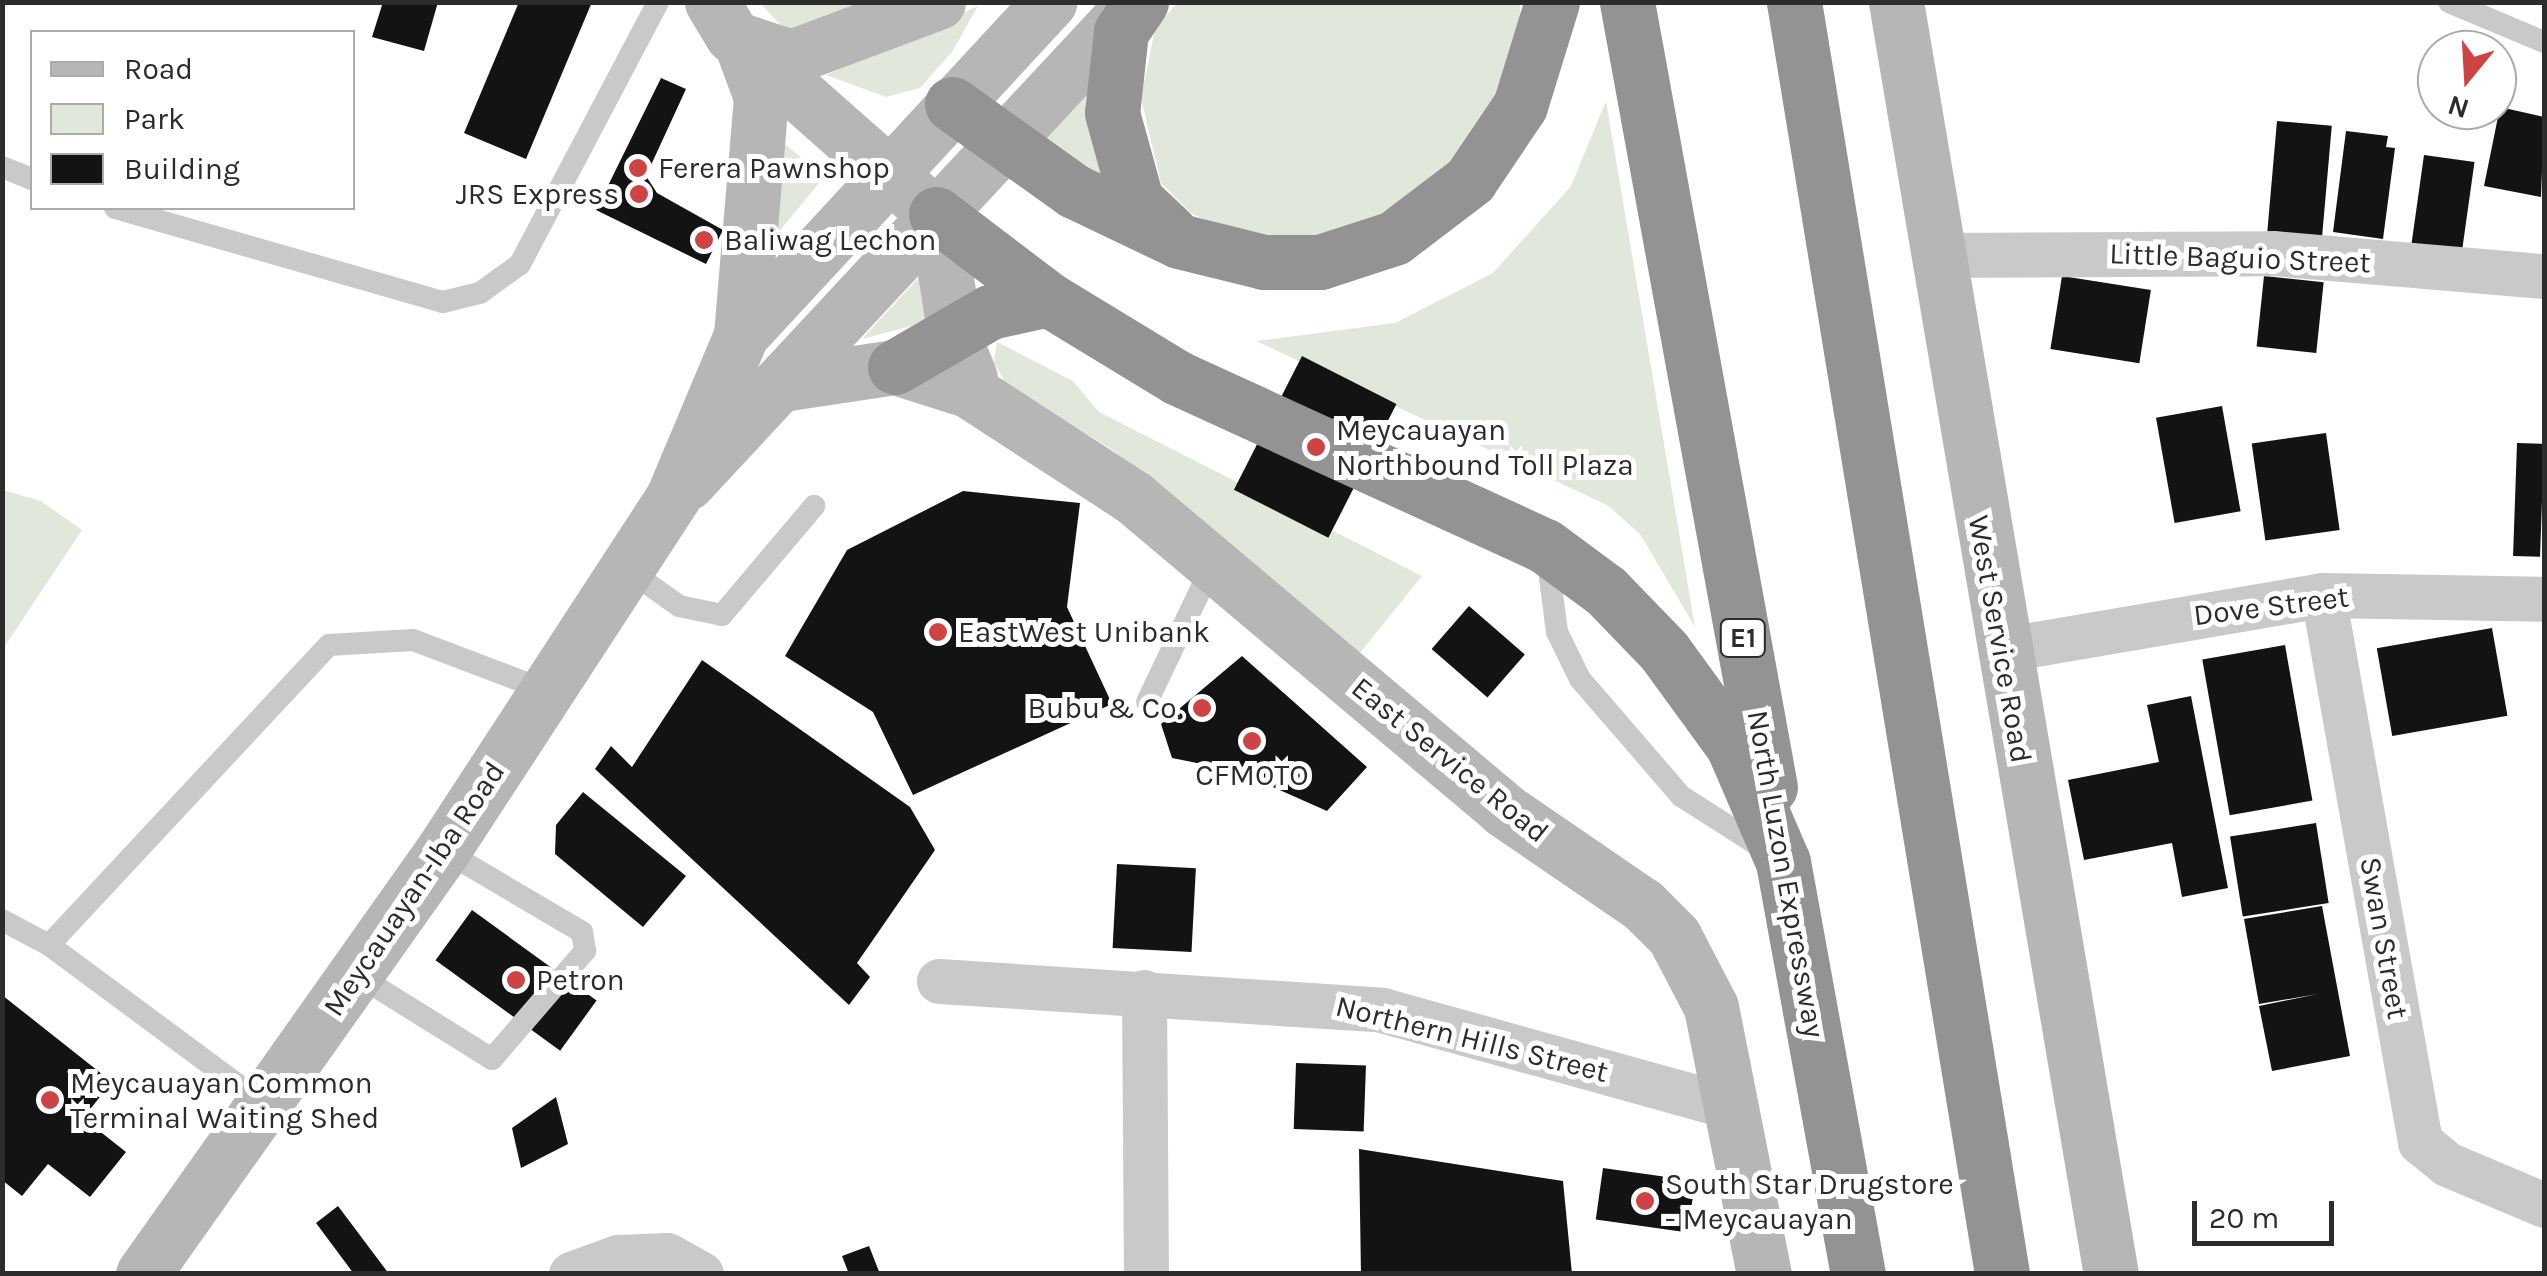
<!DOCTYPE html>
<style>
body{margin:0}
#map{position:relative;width:2547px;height:1276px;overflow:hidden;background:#fff;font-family:Karla,sans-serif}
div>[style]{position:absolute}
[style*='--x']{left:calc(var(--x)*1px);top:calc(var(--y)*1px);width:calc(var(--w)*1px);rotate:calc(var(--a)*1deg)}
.green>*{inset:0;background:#e1e8db}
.building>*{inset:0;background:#131313;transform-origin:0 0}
.lane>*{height:22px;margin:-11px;padding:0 11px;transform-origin:11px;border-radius:11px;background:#c9c9c9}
.street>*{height:45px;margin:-22.5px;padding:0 22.5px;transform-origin:22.5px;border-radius:22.5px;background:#c9c9c9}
.secondary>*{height:55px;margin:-27.5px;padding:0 27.5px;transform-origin:27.5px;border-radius:27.5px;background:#b6b6b6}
.highway>*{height:55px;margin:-27.5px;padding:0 27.5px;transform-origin:27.5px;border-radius:27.5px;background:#939393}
.dots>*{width:28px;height:28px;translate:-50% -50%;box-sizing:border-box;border:5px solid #fff;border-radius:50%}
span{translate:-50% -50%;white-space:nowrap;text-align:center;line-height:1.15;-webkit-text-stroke:10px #fff;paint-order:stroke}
.shield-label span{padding:2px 8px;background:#fff;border:2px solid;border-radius:8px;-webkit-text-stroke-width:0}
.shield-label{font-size:28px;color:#2c2c2c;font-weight:700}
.poi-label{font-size:30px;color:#2c2c2c}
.left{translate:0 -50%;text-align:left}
.right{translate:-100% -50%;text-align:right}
.street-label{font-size:30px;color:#2c2c2c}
.frame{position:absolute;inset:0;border:5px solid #2c2c2c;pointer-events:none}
.legend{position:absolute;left:30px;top:30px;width:325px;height:180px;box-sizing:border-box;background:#fff;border:2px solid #ababab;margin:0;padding:12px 18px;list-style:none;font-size:30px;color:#2c2c2c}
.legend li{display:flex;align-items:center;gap:20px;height:50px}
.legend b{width:50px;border:2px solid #ababab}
.north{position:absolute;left:2417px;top:30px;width:100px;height:100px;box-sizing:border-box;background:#fff;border:2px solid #ababab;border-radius:50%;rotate:198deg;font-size:28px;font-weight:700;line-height:40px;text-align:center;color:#2c2c2c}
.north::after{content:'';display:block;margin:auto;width:35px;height:45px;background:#ce4343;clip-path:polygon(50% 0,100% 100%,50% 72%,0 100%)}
.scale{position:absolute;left:2192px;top:1201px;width:142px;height:45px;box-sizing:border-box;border:5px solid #2c2c2c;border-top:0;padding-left:12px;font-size:30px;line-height:35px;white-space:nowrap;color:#2c2c2c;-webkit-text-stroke:8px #fff;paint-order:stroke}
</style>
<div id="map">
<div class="green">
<i style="clip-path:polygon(760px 3px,885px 3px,789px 34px)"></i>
<i style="clip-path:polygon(1177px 3px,1520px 3px,1519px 59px,1486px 131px,1367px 232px,1295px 240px,1230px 232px,1191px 213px,1161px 183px,1141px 98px,1155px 29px)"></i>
<i style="clip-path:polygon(978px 6px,952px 52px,920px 88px,886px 97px,826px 75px)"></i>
<i style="clip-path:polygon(1089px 85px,1107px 186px,1041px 139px)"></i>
<i style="clip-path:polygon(1606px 101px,1695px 627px,1640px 534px,1607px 505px,1256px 341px,1395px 323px,1493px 273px,1571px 186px)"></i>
<i style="clip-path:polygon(773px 134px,824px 177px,768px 245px)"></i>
<i style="clip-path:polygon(921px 275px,927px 322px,862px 339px)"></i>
<i style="clip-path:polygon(997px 342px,1073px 381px,1099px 412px,1422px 576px,1359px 654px,1114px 451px,1005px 383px,994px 362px)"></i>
<i style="clip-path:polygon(3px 490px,41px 501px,82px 530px,3px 649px)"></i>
</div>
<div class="building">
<i style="clip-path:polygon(383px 2px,438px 2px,424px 51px,372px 37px)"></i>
<i style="clip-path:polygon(519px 2px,592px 2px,526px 159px,464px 133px)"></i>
<i style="clip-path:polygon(661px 78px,686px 89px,646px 176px,657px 193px,723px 230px,706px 264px,596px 210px)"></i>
<i style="clip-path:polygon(2500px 107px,2544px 117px,2541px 197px,2484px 186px)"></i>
<i style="left:2277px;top:121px;width:55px;height:111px;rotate:5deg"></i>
<i style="clip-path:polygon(2346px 131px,2388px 136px,2386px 147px,2395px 148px,2383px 239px,2333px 232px)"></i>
<i style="left:2424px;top:155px;width:51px;height:92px;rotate:8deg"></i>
<i style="left:2062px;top:276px;width:90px;height:74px;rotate:9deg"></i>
<i style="left:2264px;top:276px;width:60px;height:71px;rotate:6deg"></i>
<i style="left:1302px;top:356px;width:106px;height:150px;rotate:27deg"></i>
<i style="left:2222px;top:406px;width:107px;height:67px;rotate:80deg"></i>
<i style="left:2326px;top:433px;width:98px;height:75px;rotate:82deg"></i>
<i style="left:2517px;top:443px;width:27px;height:113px;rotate:2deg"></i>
<i style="clip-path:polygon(963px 491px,1080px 503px,1067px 607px,1112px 704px,913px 795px,873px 712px,785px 656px,847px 550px)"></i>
<i style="left:1469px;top:606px;width:74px;height:57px;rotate:41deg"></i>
<i style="left:2492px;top:628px;width:89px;height:117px;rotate:80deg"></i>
<i style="left:2285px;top:645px;width:158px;height:84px;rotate:80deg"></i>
<i style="clip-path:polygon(1242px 656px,1367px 767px,1327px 811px,1237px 771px,1172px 758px,1161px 724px)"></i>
<i style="clip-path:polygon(702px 660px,910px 807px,935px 850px,857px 963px,870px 977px,849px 1005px,595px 769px,611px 746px,632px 767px)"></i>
<i style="clip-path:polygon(2191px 696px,2228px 888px,2182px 897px,2172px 843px,2084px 860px,2068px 780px,2159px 762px,2147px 705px)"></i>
<i style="clip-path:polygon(583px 792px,686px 876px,643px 927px,555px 854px,556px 825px)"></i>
<i style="left:2316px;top:823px;width:81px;height:87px;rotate:81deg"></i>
<i style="left:1117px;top:864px;width:79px;height:84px;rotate:3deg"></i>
<i style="clip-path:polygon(2322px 906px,2350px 1056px,2272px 1071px,2259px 1006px,2318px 994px,2259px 1004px,2244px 919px)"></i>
<i style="left:472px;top:910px;width:154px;height:62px;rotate:36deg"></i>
<i style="clip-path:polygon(2px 995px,112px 1082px,83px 1118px,126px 1152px,90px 1197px,48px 1164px,22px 1196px,2px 1180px)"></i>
<i style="left:1296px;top:1063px;width:70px;height:66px;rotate:2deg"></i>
<i style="clip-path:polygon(556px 1097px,568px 1144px,521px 1168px,512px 1128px)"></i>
<i style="clip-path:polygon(1359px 1149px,1563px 1181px,1572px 1274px,1361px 1274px)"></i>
<i style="left:1603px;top:1168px;width:93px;height:52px;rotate:8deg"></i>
<i style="clip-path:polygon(338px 1206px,389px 1274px,354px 1274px,316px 1223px)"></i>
<i style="clip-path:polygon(869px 1246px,880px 1274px,849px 1274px,842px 1256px)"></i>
</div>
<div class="lane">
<i style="--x:2449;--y:2;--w:103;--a:22.8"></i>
<i style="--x:2;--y:167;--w:32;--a:22"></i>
<i style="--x:115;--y:208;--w:341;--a:16"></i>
<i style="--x:443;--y:302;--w:38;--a:-14"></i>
<i style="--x:480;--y:293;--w:49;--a:-35.9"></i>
<i style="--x:520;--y:264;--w:296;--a:-62.2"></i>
<i style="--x:1547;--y:555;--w:78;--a:82.6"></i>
<i style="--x:1557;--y:632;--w:52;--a:63.9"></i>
<i style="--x:1580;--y:679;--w:155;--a:49.2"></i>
<i style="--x:1681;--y:796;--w:98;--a:32.6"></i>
<i style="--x:627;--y:569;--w:64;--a:35.4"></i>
<i style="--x:679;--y:606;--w:44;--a:11.8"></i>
<i style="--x:722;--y:615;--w:143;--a:-49.8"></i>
<i style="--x:1147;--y:702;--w:151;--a:-64.5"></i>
<i style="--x:2;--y:920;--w:53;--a:28"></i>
<i style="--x:49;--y:945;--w:267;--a:36.5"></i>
<i style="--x:49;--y:945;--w:410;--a:-47"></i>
<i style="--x:329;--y:645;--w:84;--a:-3.4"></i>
<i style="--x:413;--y:640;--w:143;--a:20.8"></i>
<i style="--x:357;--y:975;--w:159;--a:31.9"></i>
<i style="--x:492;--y:1059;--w:143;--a:-49.3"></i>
<i style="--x:585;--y:951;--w:19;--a:-99"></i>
<i style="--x:582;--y:932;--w:161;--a:-149.5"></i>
</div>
<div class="street">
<i style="--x:1935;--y:255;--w:338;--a:-0.3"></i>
<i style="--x:2273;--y:253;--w:272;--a:4.9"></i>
<i style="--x:2323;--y:595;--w:556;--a:79.94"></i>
<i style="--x:2420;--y:1142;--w:35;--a:39"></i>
<i style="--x:2447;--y:1164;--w:105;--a:22.9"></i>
<i style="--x:2001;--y:650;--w:327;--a:-9.7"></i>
<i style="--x:2323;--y:595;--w:221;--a:1"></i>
<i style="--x:939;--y:981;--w:444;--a:3.7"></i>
<i style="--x:1382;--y:1010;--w:367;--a:15.5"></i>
<i style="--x:1144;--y:992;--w:282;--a:89.6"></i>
<i style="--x:571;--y:1274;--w:50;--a:-19.9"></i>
<i style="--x:618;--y:1257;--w:49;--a:-2.3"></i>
<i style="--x:667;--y:1255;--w:39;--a:29"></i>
</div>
<div class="secondary">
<i style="--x:712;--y:2;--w:39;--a:59"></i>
<i style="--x:732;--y:35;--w:244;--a:41.5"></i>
<i style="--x:1896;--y:2;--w:1290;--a:80.41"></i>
<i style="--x:740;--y:40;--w:61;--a:69.8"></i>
<i style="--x:761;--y:97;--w:239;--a:94.8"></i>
<i style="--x:740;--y:40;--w:54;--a:18.4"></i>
<i style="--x:791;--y:57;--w:157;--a:-20.5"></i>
<i style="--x:936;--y:214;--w:131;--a:81.2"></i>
<i style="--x:956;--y:343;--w:37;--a:68"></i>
<i style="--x:788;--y:383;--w:108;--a:-8.5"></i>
<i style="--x:895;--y:367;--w:77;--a:17.5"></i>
<i style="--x:968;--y:390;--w:198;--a:33"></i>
<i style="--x:1134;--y:498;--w:484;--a:40.1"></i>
<i style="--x:1504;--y:810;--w:168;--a:34.4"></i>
<i style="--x:1643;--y:905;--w:44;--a:45"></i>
<i style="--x:1674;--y:936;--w:80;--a:62.5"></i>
<i style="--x:1711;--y:1007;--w:272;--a:78.8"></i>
<i style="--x:687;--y:483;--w:657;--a:-47.03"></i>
<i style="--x:143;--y:1274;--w:519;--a:-54.72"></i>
<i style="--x:443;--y:850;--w:421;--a:-56.9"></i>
<i style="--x:673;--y:497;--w:176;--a:-67.2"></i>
<i style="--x:741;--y:335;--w:454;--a:-47.2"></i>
</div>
<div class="highway">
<i style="--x:1141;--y:2;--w:36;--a:124"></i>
<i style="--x:1121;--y:32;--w:81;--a:96.3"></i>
<i style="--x:1112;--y:113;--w:90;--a:74.6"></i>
<i style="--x:1136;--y:200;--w:47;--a:43.3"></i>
<i style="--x:1627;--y:2;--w:798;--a:79.68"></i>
<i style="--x:1794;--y:2;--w:1289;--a:80.71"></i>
<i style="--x:952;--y:104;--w:150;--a:35.5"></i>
<i style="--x:1074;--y:191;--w:116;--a:25.5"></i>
<i style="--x:1179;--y:241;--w:88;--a:13.9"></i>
<i style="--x:1264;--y:262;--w:56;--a:0"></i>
<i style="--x:1320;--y:262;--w:78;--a:-18"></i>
<i style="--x:1394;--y:238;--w:96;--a:-37.3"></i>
<i style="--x:1470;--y:180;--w:89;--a:-56"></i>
<i style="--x:1520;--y:106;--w:109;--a:-72.9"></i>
<i style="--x:936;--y:214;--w:141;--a:37.2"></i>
<i style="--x:1048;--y:299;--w:152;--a:31.3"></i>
<i style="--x:1178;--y:378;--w:404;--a:24.6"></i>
<i style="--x:1545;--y:546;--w:76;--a:36.4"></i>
<i style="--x:1606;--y:591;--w:83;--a:46"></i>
<i style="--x:1664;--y:651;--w:117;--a:54"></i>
<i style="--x:1733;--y:746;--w:126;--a:66.7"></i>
<i style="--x:1783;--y:862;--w:419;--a:79.7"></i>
<i style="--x:895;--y:367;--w:110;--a:-30.1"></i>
<i style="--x:990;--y:312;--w:59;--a:-12.6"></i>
</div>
<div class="dots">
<i style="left:638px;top:168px;background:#ce4343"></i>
<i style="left:639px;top:194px;background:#ce4343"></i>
<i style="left:704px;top:240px;background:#ce4343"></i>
<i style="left:1316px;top:447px;background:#ce4343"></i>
<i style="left:938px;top:632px;background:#ce4343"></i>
<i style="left:1202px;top:708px;background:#ce4343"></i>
<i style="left:1252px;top:741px;background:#ce4343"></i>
<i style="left:516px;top:980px;background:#ce4343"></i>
<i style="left:50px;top:1100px;background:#ce4343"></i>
<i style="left:1645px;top:1201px;background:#ce4343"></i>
</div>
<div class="shield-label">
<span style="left:1743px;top:638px">E1</span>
</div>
<div class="poi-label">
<span class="left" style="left:658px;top:168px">Ferera Pawnshop</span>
<span class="right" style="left:619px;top:194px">JRS Express</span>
<span class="left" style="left:724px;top:240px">Baliwag Lechon</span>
<span class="left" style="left:1336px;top:447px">Meycauayan<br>Northbound Toll Plaza</span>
<span class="left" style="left:958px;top:632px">EastWest Unibank</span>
<span class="right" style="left:1182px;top:708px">Bubu &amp; Co.</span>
<span style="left:1252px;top:775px">CFMOTO</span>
<span class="left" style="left:536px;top:980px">Petron</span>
<span class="left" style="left:70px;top:1100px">Meycauayan Common<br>Terminal Waiting Shed</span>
<span class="left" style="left:1665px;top:1201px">South Star Drugstore<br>- Meycauayan</span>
</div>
<div class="street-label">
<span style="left:2240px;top:258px;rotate:2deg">Little Baguio Street</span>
<span style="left:2271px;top:606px;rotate:-7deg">Dove Street</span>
<span style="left:2000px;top:639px;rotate:80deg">West Service Road</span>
<span style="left:1450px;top:760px;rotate:39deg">East Service Road</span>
<span style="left:1786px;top:874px;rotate:80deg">North Luzon Expressway</span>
<span style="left:414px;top:889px;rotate:-56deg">Meycauayan-Iba Road</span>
<span style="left:2384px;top:938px;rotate:80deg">Swan Street</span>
<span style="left:1472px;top:1039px;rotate:14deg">Northern Hills Street</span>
</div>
<div class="frame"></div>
<ul class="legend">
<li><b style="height:12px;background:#b6b6b6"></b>Road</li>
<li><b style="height:28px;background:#e1e8db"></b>Park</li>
<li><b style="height:28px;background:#131313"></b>Building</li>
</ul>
<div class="north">N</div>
<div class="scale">20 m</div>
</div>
